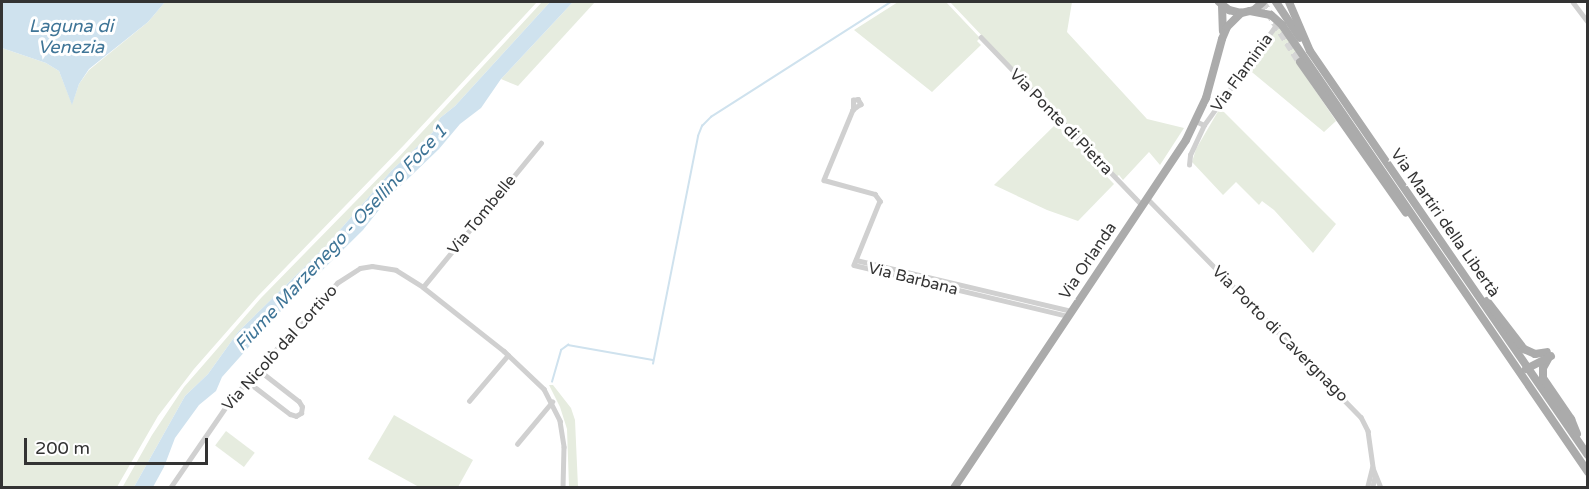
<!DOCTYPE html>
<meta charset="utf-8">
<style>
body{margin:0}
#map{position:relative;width:1589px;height:489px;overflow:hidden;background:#fff;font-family:"Varela Round",sans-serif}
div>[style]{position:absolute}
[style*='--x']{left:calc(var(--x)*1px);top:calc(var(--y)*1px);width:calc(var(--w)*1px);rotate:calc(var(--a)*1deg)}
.green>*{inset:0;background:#e6ecdf;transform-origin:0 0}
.water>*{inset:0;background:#cfe2ee}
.stream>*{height:1.5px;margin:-0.75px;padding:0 0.75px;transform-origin:0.75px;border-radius:0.75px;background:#cfe2ee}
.primary-tunnel>*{height:8px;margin-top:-4px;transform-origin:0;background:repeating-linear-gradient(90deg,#d6d6d6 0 8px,transparent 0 12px)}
.street>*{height:4.5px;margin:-2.25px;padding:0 2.25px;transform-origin:2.25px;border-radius:2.25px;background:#d0d0d0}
.primary>*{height:8px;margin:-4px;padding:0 4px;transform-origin:4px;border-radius:4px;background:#ababab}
span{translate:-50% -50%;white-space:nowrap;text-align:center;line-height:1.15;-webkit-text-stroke:6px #fff;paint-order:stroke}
.street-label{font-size:16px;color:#333}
.water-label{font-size:18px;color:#3f7597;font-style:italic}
.frame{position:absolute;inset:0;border:3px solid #333;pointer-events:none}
.scale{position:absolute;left:24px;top:438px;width:184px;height:27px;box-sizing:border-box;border:3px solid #333;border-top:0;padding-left:8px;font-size:18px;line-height:21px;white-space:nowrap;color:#333;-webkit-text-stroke:4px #fff;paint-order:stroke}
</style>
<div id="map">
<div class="green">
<i style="clip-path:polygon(165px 2px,537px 2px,404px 145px,258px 296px,194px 369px,158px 416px,117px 487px,2px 487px,2px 48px,46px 63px,59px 71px,72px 104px,79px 84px,89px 70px,148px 22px)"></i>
<i style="clip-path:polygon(542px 2px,550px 2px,455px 106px,440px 118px,433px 132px,392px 170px,326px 246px,238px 332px,208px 374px,185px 396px,134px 487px,122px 488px,152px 435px,184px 387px,211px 356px,261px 298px,397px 159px)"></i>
<i style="clip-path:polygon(573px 2px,595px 2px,518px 86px,501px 79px)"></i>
<i style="clip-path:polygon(898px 2px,946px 2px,980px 38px,977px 41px,981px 45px,932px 92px,854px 30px)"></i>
<i style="clip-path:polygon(950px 2px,1072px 2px,1067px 32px,1147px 119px,1184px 128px,1160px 165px,1149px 152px,1123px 180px,1119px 175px,1116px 177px)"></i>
<i style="clip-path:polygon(1280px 27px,1303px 60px,1298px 65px,1336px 121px,1324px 132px,1247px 68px,1274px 31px)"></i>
<i style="clip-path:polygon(1220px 108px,1336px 224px,1313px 253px,1274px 210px,1262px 201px,1259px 205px,1236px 182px,1223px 195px,1192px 162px,1196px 149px)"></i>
<i style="clip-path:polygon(1056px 124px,1114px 184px,1078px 221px,1047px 210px,994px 185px)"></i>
<i style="clip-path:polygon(549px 385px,553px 385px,571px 408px,575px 420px,578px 487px,569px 487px,567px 429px,560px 407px)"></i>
<i style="clip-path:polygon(394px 415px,473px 460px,458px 487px,419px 487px,368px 459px)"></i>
<i style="left:226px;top:431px;width:36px;height:18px;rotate:37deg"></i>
</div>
<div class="water">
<i style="clip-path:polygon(2px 2px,165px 2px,148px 22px,89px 69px,79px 84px,72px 105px,59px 71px,46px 63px,2px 48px)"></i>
<i style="clip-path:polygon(550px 2px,573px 2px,501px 79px,481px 108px,460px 124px,439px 149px,390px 196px,363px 230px,281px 311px,222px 377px,216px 391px,199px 405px,175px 438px,164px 467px,153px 487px,134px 487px,185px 396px,208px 374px,238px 332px,326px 246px,392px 170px,433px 132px,440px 118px,455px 106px)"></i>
</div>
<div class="stream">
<i style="--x:653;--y:364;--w:232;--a:-78.8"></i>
<i style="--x:698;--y:136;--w:11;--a:-68"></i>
<i style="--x:702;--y:126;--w:13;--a:-45"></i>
<i style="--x:711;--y:117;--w:214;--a:-32.6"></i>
<i style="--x:552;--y:382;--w:33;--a:-74"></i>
<i style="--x:561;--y:350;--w:9;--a:-36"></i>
<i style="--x:568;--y:345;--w:86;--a:10"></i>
</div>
<div class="primary-tunnel">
<i style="--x:1262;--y:2;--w:71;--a:57.7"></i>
</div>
<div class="street">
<i style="--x:1573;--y:2;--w:25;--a:53"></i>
<i style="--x:981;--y:37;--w:233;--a:46.2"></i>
<i style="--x:853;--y:110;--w:10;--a:-90"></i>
<i style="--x:853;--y:100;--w:5;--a:-11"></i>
<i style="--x:858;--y:99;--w:6;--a:59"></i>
<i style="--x:861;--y:104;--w:10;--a:143"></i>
<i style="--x:853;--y:110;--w:76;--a:112.5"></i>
<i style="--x:824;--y:180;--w:53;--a:15.4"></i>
<i style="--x:875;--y:194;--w:9;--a:54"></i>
<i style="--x:880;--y:201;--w:69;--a:112.1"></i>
<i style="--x:854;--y:265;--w:220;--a:13.4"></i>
<i style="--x:1196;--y:121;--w:9;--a:27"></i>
<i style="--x:1204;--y:125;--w:128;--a:-54.2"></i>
<i style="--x:1189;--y:165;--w:10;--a:-84"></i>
<i style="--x:1190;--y:155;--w:33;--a:-65"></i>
<i style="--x:1147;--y:198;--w:306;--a:45.7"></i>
<i style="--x:1361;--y:417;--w:16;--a:63"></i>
<i style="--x:1368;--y:431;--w:37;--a:82"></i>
<i style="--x:1373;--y:468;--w:22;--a:68"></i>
<i style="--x:856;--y:260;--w:221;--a:13.3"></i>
<i style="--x:423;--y:287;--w:186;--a:-50.7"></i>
<i style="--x:247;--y:381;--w:54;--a:37.5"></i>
<i style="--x:290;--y:414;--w:6;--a:18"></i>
<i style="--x:296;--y:416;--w:6;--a:-31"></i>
<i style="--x:301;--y:413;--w:6;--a:-81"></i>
<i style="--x:302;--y:407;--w:6;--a:-121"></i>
<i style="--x:299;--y:402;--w:52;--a:-142"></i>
<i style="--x:469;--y:401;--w:60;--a:-49.7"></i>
<i style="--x:517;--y:444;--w:55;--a:-50.2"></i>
<i style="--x:170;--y:488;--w:101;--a:-55.5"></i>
<i style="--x:227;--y:405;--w:31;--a:-50"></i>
<i style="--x:247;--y:381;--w:133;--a:-47.4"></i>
<i style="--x:337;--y:283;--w:27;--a:-33"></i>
<i style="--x:360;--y:268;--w:12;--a:-9"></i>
<i style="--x:372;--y:266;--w:24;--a:9"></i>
<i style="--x:396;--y:270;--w:32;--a:32"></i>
<i style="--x:423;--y:287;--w:103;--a:38.3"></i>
<i style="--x:504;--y:351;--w:55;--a:43.5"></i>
<i style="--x:544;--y:389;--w:36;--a:63"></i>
<i style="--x:560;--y:421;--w:26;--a:81"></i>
<i style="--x:564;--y:447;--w:41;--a:91.4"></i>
<i style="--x:1367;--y:488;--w:21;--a:-76"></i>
<i style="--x:1372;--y:488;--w:12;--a:-76"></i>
</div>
<div class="primary">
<i style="--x:1219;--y:2;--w:13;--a:39"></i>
<i style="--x:1229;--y:10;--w:12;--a:14"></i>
<i style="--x:1241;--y:13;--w:13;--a:-13"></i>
<i style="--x:1254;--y:10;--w:12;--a:-42"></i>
<i style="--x:1276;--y:2;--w:43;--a:56.3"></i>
<i style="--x:1289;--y:2;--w:53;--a:66.8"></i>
<i style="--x:1310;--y:51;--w:490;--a:55.5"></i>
<i style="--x:1222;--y:6;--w:25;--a:88"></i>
<i style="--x:1250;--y:11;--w:21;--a:11"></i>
<i style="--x:1271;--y:15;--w:15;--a:42"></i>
<i style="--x:1282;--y:25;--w:542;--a:55.61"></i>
<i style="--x:1300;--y:62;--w:184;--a:54.9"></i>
<i style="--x:1487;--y:301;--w:61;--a:52.4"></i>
<i style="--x:1524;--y:349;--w:12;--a:24"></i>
<i style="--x:1535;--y:354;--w:12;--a:-9"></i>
<i style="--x:1548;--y:359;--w:10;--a:119"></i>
<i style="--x:1543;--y:368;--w:10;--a:90"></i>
<i style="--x:1543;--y:378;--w:50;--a:55.7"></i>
<i style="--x:1571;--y:419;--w:16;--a:68"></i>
<i style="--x:1526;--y:369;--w:28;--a:-27"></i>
<i style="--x:954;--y:488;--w:418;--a:-56.3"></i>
<i style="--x:1186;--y:140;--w:47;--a:-64.5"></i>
<i style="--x:1206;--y:98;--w:61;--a:-74.8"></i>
<i style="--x:1222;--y:39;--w:13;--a:-67"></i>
<i style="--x:1227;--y:27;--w:20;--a:-45"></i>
</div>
<div class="street-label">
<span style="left:1242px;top:73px;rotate:-54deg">Via Flaminia</span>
<span style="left:1061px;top:122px;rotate:46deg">Via Ponte di Pietra</span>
<span style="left:482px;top:215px;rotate:-51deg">Via Tombelle</span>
<span style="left:1445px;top:223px;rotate:55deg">Via Martiri della Libertà</span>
<span style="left:1088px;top:261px;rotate:-56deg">Via Orlanda</span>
<span style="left:913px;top:279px;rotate:14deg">Via Barbana</span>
<span style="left:1280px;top:334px;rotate:45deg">Via Porto di Cavergnago</span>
<span style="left:280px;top:348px;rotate:-48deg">Via Nicolò dal Cortivo</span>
</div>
<div class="water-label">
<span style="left:71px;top:37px">Laguna di<br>Venezia</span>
<span style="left:341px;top:238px;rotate:-47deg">Fiume Marzenego - Osellino Foce 1</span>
</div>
<div class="frame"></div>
<div class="scale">200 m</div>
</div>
